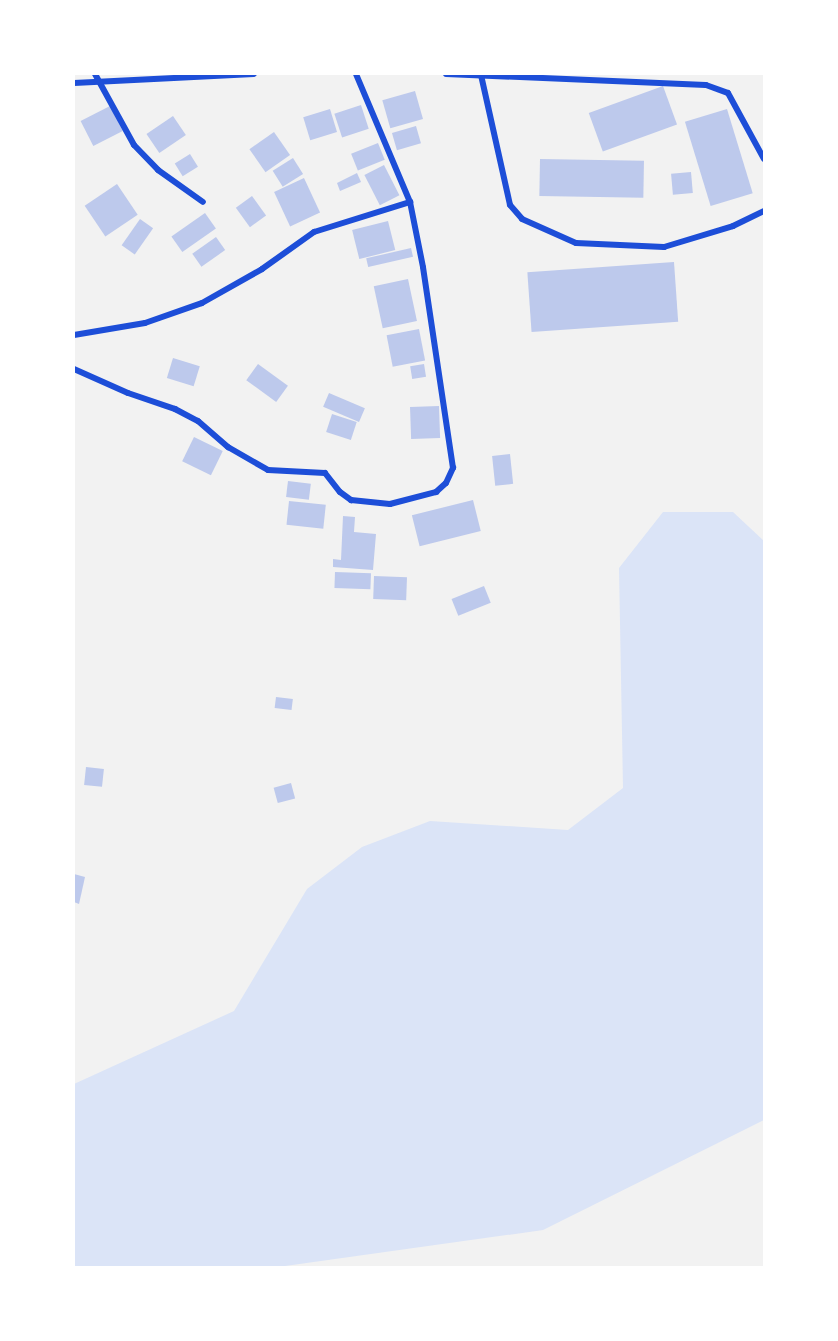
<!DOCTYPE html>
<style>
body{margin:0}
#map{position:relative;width:838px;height:1341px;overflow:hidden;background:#f2f2f2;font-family:"Golos Text",sans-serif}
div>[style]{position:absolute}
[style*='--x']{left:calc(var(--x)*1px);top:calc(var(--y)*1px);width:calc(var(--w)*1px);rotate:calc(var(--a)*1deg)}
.green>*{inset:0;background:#dbe4f7}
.building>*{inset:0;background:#bdc9ec;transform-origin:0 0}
.minor>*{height:6px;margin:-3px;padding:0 3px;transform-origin:3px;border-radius:3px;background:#1d4ed8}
span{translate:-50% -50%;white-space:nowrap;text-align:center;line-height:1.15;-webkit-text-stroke:6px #fff;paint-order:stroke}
.frame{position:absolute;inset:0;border:75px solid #fff;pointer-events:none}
</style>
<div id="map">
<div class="green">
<i style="clip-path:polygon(663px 512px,733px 512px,764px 541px,764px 1120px,543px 1230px,278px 1267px,74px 1267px,74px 1084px,234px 1011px,307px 889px,362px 847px,430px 821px,568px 830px,623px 788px,619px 568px)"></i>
</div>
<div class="building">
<i style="left:663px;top:86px;width:41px;height:79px;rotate:70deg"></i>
<i style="left:415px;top:91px;width:29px;height:34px;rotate:74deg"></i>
<i style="left:361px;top:105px;width:25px;height:28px;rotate:72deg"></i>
<i style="left:110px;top:106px;width:28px;height:33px;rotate:63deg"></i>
<i style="left:330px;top:109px;width:24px;height:28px;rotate:73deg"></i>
<i style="left:727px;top:109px;width:88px;height:44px;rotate:73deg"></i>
<i style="left:173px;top:116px;width:23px;height:32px;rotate:56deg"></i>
<i style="left:416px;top:126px;width:18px;height:25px;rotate:74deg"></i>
<i style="left:274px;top:132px;width:28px;height:30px;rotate:55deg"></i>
<i style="left:378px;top:143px;width:18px;height:29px;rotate:68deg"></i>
<i style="left:190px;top:154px;width:15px;height:18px;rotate:58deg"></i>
<i style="left:293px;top:158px;width:19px;height:24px;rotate:58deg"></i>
<i style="left:540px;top:159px;width:104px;height:37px;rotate:1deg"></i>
<i style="left:384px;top:165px;width:34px;height:22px;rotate:63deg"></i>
<i style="left:691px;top:172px;width:21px;height:20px;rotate:85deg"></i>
<i style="clip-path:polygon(357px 173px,361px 182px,340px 191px,337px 183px)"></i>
<i style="left:304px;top:178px;width:38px;height:33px;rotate:65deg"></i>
<i style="left:117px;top:184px;width:37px;height:39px;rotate:56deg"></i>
<i style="left:252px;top:196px;width:24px;height:20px;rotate:54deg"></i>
<i style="left:205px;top:213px;width:19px;height:41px;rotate:55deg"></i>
<i style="left:140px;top:219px;width:16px;height:32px;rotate:35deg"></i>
<i style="left:388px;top:221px;width:30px;height:37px;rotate:76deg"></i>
<i style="left:216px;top:237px;width:16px;height:29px;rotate:55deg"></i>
<i style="left:411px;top:248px;width:9px;height:46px;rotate:77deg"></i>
<i style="left:674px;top:262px;width:60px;height:147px;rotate:86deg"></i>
<i style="left:408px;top:279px;width:43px;height:35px;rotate:78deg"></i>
<i style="left:419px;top:329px;width:32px;height:33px;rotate:79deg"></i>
<i style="left:173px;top:358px;width:28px;height:21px;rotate:17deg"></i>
<i style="left:258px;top:364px;width:37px;height:20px;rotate:36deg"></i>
<i style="left:424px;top:364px;width:13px;height:14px;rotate:81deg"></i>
<i style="left:329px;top:393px;width:39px;height:15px;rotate:23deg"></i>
<i style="left:439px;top:406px;width:32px;height:29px;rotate:88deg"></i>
<i style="left:332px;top:414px;width:26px;height:19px;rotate:18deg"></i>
<i style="left:194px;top:437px;width:32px;height:27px;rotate:26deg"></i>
<i style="left:510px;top:454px;width:30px;height:18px;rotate:84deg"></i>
<i style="left:288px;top:481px;width:23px;height:16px;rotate:7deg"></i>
<i style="left:473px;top:500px;width:32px;height:63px;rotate:76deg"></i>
<i style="left:289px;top:501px;width:37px;height:24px;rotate:6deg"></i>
<i style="clip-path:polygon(343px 516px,355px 517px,354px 532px,376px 534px,373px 570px,333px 567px,333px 559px,341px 560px)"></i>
<i style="left:335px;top:572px;width:36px;height:16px;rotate:2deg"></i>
<i style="left:374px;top:576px;width:33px;height:23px;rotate:2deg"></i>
<i style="left:484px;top:586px;width:18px;height:35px;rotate:68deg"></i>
<i style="left:276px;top:697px;width:17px;height:11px;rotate:7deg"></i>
<i style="left:86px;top:767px;width:18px;height:18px;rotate:6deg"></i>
<i style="left:291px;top:783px;width:16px;height:18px;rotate:75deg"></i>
<i style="clip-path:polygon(74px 874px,85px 877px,79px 904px,74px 902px)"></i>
</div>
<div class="minor">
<i style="--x:95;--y:74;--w:81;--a:61.2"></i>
<i style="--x:134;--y:145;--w:35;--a:46"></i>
<i style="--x:158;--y:170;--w:55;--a:35.4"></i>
<i style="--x:446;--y:74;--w:260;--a:2.4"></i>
<i style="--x:706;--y:85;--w:23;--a:20"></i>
<i style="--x:728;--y:93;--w:75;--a:61.4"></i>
<i style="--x:481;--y:75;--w:133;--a:77.4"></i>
<i style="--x:510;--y:205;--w:18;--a:49"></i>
<i style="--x:522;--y:219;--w:59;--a:24"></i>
<i style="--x:576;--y:243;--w:88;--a:2.6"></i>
<i style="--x:664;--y:247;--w:72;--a:-16.9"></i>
<i style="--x:733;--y:226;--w:34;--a:-26"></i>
<i style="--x:74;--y:83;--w:180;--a:-2.9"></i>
<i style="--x:74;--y:335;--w:72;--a:-9.6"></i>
<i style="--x:145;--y:323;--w:60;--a:-19.3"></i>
<i style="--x:202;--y:303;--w:69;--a:-29.5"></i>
<i style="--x:262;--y:269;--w:64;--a:-35.4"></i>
<i style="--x:314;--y:232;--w:101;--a:-17.4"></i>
<i style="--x:74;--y:369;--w:59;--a:24"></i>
<i style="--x:128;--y:393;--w:50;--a:18.8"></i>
<i style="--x:175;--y:409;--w:26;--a:28"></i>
<i style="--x:198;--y:421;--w:40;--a:41"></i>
<i style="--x:228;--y:447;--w:46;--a:29.9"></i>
<i style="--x:268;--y:470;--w:57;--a:3"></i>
<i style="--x:325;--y:473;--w:24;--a:52"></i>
<i style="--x:340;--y:492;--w:14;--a:36"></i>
<i style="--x:351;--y:500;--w:39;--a:6"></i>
<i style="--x:390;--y:504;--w:48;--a:-14.6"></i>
<i style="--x:436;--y:492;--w:13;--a:-42"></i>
<i style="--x:446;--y:483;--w:17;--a:-65"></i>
<i style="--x:453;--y:468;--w:203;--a:-98.5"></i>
<i style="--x:423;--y:267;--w:66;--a:-101.3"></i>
<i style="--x:410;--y:202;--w:139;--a:-112.9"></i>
</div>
<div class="frame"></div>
</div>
